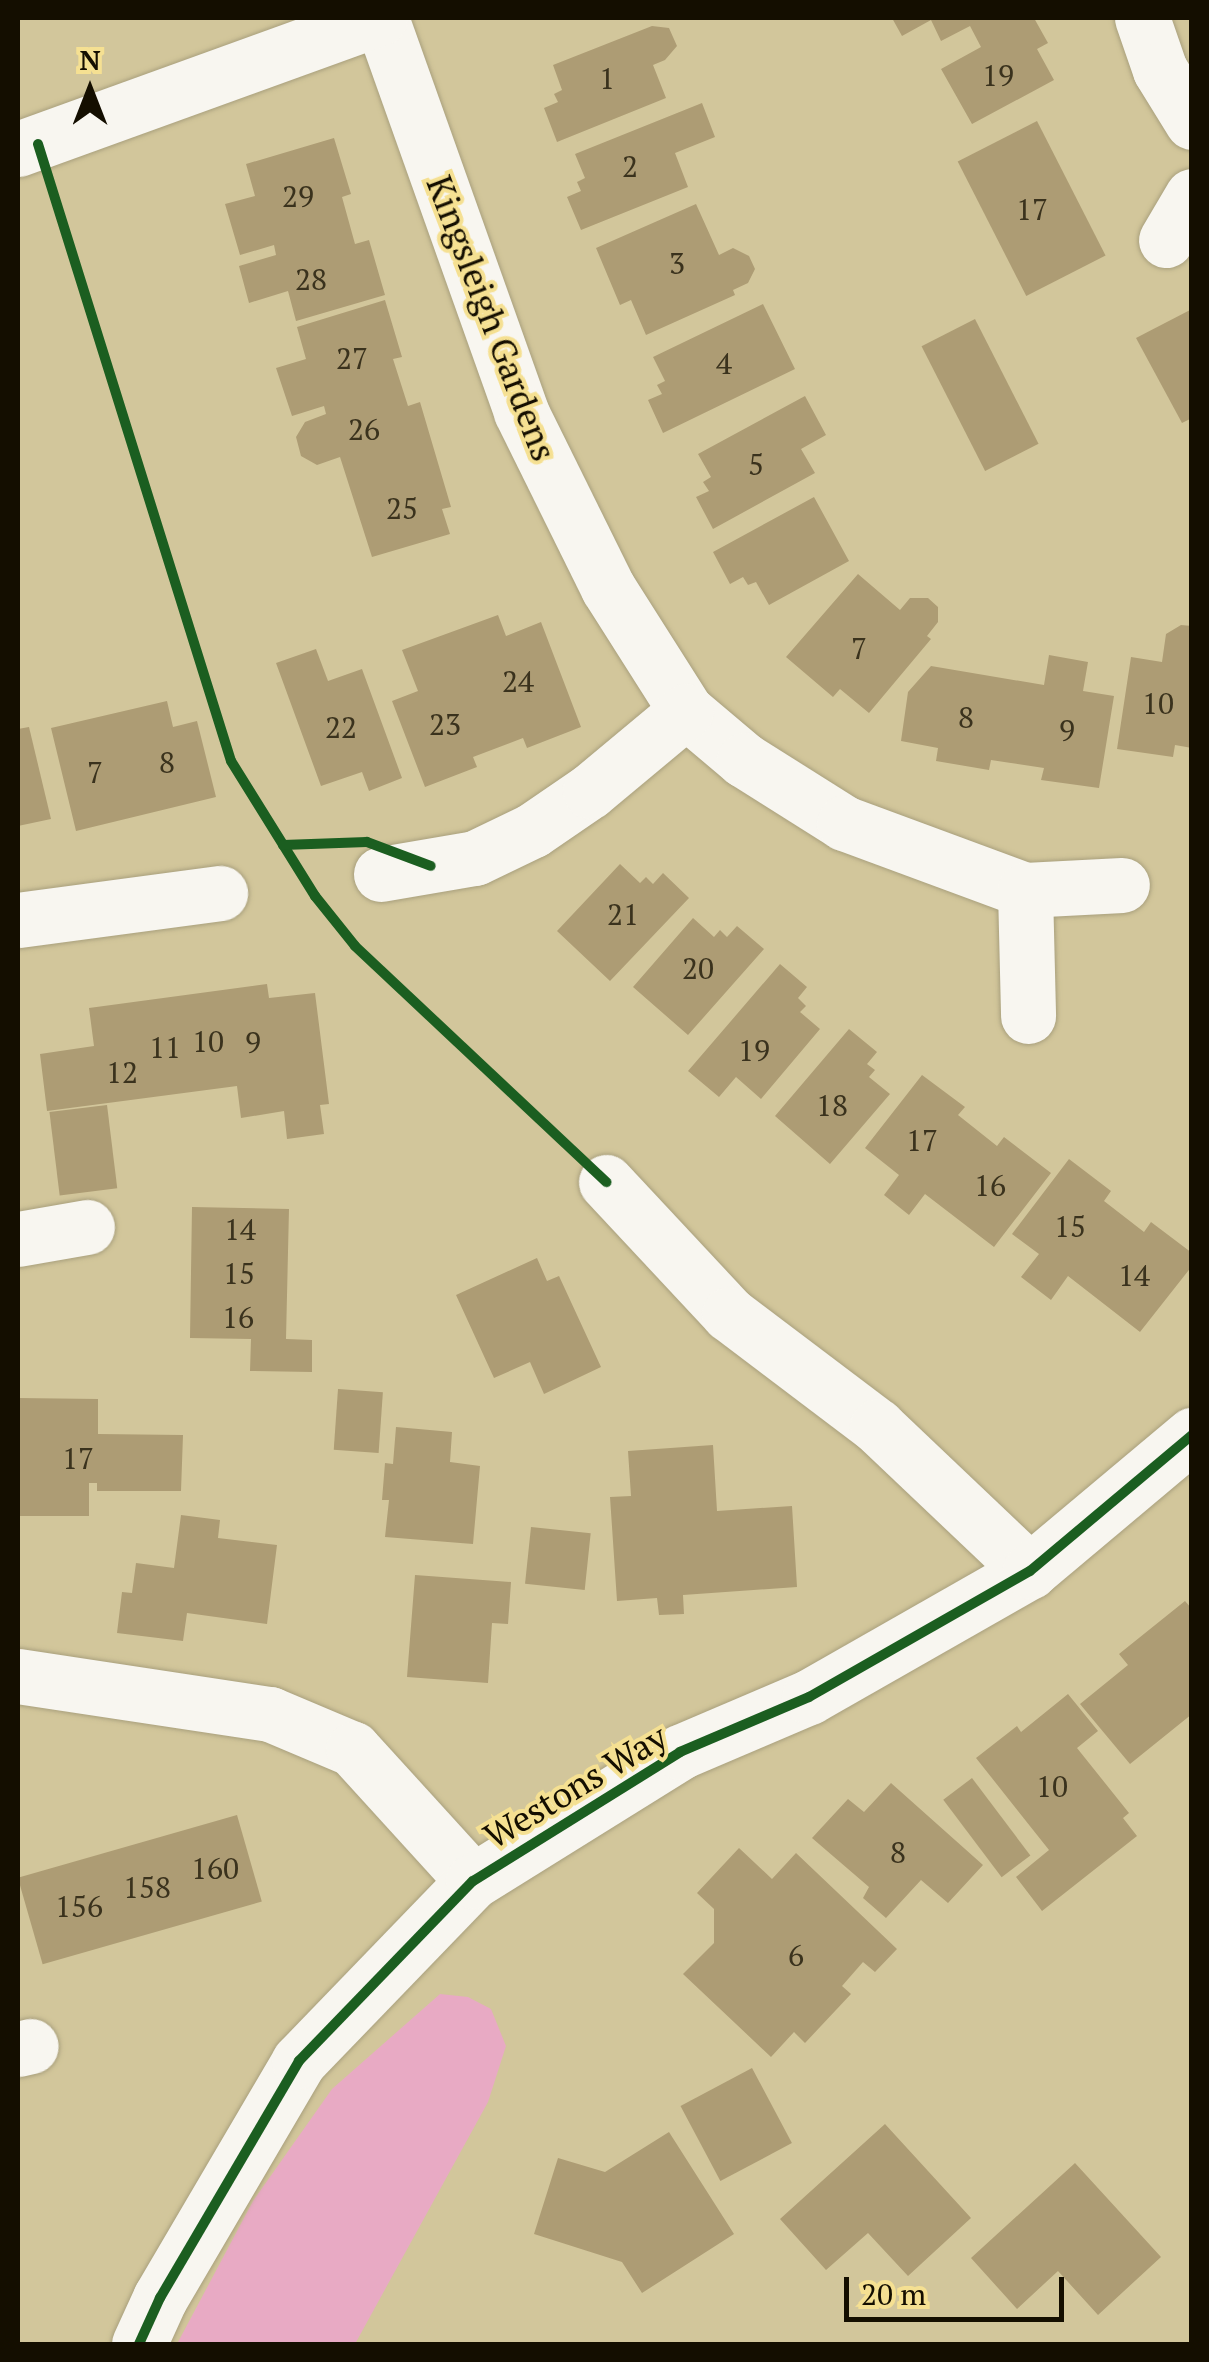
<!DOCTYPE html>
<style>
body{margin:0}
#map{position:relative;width:1209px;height:2362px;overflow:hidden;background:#d2c69b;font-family:"PT Serif",serif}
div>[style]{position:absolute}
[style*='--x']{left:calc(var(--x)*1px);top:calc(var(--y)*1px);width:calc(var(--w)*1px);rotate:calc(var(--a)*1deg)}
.green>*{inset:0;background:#e8aac4}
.building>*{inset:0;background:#ad9c74;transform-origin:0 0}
.roads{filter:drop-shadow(0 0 2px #a9a07d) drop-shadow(0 0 2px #a9a07d)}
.street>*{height:55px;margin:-27.5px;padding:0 27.5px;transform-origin:27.5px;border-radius:27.5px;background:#f8f6f0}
.cycleway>*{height:10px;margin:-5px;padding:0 5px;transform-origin:5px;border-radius:5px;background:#1b5e20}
span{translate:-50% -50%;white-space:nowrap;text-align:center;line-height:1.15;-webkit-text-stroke:8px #f5e092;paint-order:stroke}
.number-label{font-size:30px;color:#3a321d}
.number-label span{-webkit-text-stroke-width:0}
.street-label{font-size:35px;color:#140e00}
.frame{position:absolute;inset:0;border:20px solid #140e00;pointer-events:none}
.north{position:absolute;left:40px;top:40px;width:100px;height:100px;-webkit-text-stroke:8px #f5e092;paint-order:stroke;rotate:0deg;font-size:28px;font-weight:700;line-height:40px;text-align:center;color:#140e00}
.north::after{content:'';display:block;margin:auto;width:35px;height:45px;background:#140e00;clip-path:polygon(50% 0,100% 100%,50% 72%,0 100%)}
.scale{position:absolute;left:844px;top:2277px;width:220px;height:45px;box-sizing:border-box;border:5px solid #140e00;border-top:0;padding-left:12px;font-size:30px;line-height:35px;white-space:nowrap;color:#140e00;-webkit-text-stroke:8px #f5e092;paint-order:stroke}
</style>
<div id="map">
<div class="green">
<i style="clip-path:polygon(440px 1994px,468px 1997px,491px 2009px,506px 2046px,488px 2102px,355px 2344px,177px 2344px,253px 2201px,332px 2089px)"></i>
</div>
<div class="building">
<i style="clip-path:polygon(892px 18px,1034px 18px,1048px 43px,1037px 49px,1054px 80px,972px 124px,941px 69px,981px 47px,970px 26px,941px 41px,931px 20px,902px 36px)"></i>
<i style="clip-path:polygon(652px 26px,669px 28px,677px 46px,665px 60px,653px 65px,666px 98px,557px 142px,544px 108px,558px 102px,554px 94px,562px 90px,553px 65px)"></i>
<i style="clip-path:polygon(702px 103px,715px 137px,675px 153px,688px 187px,581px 230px,567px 197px,581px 191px,577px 182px,585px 178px,575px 154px)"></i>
<i style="left:1037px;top:121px;width:151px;height:89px;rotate:63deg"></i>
<i style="clip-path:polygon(334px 138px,351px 194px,342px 197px,355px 244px,369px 240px,385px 295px,296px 321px,288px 291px,249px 303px,239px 266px,276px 255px,274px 245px,240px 255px,225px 204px,255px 196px,246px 164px)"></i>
<i style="clip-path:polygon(696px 204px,719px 255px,733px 248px,749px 256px,755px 269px,748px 283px,733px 290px,735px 295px,646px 335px,631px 300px,620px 305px,596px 248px)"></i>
<i style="clip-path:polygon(385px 300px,402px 357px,393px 359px,408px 406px,420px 402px,451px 507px,442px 509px,450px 534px,372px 557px,340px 457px,317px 465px,301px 456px,296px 437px,305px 422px,326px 414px,324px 406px,292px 416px,276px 368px,306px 359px,297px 327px)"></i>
<i style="clip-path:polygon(763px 304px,795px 369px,663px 433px,648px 400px,662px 394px,657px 385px,665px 381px,653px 357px)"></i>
<i style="clip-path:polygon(1192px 309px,1192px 418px,1182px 423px,1136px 338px)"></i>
<i style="left:975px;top:319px;width:140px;height:60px;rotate:63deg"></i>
<i style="clip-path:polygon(805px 396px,826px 435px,801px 449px,815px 473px,713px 529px,696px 497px,709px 491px,703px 482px,711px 477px,698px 454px)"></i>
<i style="clip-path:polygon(814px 497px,849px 561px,769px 605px,756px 582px,748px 585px,743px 577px,730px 584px,713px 552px)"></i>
<i style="clip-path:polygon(858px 574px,900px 610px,910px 598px,928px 598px,938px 607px,938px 622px,927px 636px,931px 639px,869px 713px,840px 689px,833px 697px,786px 657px)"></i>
<i style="clip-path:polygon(498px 615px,506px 636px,541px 622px,581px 727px,527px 748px,523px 738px,473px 757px,477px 767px,425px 787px,392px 701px,418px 691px,402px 650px)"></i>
<i style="clip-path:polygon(1181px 625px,1192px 626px,1192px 748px,1175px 745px,1173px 757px,1117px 749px,1131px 657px,1162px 662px,1166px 634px)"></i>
<i style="clip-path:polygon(316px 649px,328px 681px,362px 669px,402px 778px,369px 791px,362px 772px,321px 786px,276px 663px)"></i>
<i style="clip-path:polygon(1049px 655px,1088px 662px,1083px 691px,1114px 696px,1099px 788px,1041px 780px,1044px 768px,991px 760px,989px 770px,936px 761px,938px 748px,901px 741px,908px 692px,931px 666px,1044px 685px)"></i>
<i style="clip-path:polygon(167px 701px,173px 727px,197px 721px,216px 797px,76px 831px,51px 728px)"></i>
<i style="clip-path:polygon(29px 727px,51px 819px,18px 826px,18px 729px)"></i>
<i style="clip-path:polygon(620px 864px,640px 883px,646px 877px,653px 884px,663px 873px,689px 898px,610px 981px,557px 931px)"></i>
<i style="clip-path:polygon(693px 918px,714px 937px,720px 930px,727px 937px,737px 926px,764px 949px,688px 1035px,633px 987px)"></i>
<i style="clip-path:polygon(780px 964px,807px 987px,798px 998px,806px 1006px,800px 1012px,820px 1029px,761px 1099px,736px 1077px,719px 1097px,688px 1071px)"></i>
<i style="clip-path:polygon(267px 984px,269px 998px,315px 993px,329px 1104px,320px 1105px,324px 1134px,287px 1139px,284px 1111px,241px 1118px,237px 1086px,47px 1111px,40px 1054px,94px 1046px,89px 1008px)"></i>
<i style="clip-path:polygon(849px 1029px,877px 1052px,867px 1064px,875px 1070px,869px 1077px,890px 1094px,830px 1164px,775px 1116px)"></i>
<i style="clip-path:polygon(922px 1075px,965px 1107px,958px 1115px,997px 1146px,1004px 1137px,1051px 1173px,994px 1247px,925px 1194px,909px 1215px,884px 1195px,899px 1175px,865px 1148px)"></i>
<i style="left:107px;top:1105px;width:84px;height:58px;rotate:83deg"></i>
<i style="clip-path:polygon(1069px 1159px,1111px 1191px,1104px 1201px,1144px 1232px,1151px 1222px,1192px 1253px,1192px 1266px,1140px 1332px,1068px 1276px,1051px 1300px,1021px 1277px,1039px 1254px,1012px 1234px)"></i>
<i style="clip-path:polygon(192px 1207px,289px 1209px,286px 1339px,312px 1340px,312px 1372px,250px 1371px,251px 1339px,190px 1338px)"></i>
<i style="clip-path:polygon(537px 1258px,547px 1281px,559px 1276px,601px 1367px,544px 1394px,530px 1362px,494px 1378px,456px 1295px)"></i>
<i style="left:338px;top:1389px;width:45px;height:61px;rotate:4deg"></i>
<i style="clip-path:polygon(18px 1398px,98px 1399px,98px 1434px,183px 1435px,181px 1491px,97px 1491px,97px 1483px,89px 1483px,89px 1516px,18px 1516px)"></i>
<i style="clip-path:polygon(396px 1427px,452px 1432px,450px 1462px,480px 1466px,473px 1544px,385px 1537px,389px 1500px,382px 1500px,385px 1463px,393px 1464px)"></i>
<i style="clip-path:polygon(713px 1445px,717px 1511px,792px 1506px,797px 1587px,683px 1595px,684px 1614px,659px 1615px,657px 1598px,617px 1601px,610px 1497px,631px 1496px,628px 1451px)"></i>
<i style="clip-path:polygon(181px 1515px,220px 1520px,218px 1538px,277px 1545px,267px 1624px,187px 1613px,183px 1641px,117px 1633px,122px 1592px,132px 1593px,136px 1563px,174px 1568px)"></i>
<i style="left:531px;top:1527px;width:60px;height:57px;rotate:6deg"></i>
<i style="clip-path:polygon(415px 1575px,511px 1582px,508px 1624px,492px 1623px,488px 1683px,407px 1677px)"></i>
<i style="clip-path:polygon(1185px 1601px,1192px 1609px,1192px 1714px,1130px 1764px,1080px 1704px,1128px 1665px,1119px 1654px)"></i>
<i style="clip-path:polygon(1068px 1694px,1098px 1731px,1077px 1748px,1129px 1813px,1123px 1818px,1137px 1836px,1042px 1911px,1016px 1877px,1049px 1850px,976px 1758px,1017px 1726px,1021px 1732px)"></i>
<i style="left:972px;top:1778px;width:97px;height:36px;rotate:53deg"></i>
<i style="clip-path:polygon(891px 1783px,983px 1865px,948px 1903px,921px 1880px,886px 1918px,863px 1898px,869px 1887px,812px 1838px,848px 1799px,864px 1812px)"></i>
<i style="left:237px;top:1815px;width:90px;height:228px;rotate:74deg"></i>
<i style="clip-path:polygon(739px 1848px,772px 1879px,796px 1853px,897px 1949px,875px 1972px,863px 1962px,842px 1986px,851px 1994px,805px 2043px,794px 2032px,771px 2057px,683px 1974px,714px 1943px,714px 1909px,697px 1893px)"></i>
<i style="left:752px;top:2068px;width:85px;height:81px;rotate:62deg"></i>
<i style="clip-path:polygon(885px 2124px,971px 2218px,908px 2276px,868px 2233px,826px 2270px,780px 2219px)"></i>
<i style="clip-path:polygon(669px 2132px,734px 2234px,642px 2293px,622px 2262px,534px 2234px,558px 2158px,605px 2172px)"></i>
<i style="clip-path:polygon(1075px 2163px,1161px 2257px,1098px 2315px,1058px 2271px,1017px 2309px,971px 2258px)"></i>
</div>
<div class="roads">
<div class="street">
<i style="--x:381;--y:18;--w:418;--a:70.4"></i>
<i style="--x:521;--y:412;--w:196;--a:63.7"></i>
<i style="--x:608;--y:588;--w:146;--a:57.6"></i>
<i style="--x:686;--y:711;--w:76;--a:40.2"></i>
<i style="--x:744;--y:760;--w:118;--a:32.2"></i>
<i style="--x:844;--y:823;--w:193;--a:20.3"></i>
<i style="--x:1025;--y:890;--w:126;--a:88.6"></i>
<i style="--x:1142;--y:18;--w:55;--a:70.9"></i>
<i style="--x:1160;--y:70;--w:61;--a:58.4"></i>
<i style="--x:18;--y:149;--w:385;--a:-19.9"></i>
<i style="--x:1166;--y:240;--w:51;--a:-59.4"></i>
<i style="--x:381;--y:874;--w:95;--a:-9.7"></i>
<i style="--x:475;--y:858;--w:64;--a:-25.8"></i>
<i style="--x:533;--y:830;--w:69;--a:-34.4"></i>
<i style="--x:590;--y:791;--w:125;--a:-39.8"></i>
<i style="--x:1025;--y:890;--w:97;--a:-3"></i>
<i style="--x:18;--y:920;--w:204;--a:-7.6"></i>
<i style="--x:606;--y:1182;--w:180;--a:47"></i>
<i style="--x:729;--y:1314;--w:186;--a:37.1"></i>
<i style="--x:877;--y:1426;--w:211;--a:43.5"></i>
<i style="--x:18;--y:1239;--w:70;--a:-9.9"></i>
<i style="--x:18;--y:1676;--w:255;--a:8.6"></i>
<i style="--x:270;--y:1714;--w:90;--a:22.9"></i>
<i style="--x:353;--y:1749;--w:178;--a:47.7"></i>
<i style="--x:18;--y:2049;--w:13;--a:-13"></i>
<i style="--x:139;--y:2344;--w:51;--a:-65.5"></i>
<i style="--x:160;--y:2298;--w:275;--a:-59.6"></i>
<i style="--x:299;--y:2061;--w:250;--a:-46"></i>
<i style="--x:473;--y:1881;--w:244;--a:-31.9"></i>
<i style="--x:680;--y:1752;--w:140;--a:-23.1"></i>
<i style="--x:809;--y:1697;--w:254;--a:-29.7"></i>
<i style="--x:1030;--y:1571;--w:212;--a:-40"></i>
</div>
</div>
<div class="cycleway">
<i style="--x:38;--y:144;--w:646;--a:72.63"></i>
<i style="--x:231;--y:761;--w:159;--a:58.1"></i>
<i style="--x:315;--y:896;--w:64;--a:51.3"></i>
<i style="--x:355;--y:946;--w:345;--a:43.2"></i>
<i style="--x:283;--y:845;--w:84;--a:-2"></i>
<i style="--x:367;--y:842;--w:68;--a:20.6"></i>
<i style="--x:139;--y:2344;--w:51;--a:-65.5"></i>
<i style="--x:160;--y:2298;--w:275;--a:-59.6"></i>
<i style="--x:299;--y:2061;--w:250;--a:-46"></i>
<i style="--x:473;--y:1881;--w:244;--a:-31.9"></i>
<i style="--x:680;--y:1752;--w:140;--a:-23.1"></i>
<i style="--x:809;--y:1697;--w:254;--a:-29.7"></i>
<i style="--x:1030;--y:1571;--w:212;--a:-40"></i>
</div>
<div class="number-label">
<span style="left:998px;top:75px">19</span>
<span style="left:607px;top:78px">1</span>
<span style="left:630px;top:166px">2</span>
<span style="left:298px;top:196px">29</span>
<span style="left:1032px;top:209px">17</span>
<span style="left:677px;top:263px">3</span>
<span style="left:311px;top:279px">28</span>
<span style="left:352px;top:358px">27</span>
<span style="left:724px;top:363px">4</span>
<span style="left:364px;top:429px">26</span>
<span style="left:756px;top:464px">5</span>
<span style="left:402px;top:508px">25</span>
<span style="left:859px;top:648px">7</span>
<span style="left:518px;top:681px">24</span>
<span style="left:1158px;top:703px">10</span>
<span style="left:966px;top:717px">8</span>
<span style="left:445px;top:724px">23</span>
<span style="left:341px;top:727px">22</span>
<span style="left:1067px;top:730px">9</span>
<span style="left:167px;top:762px">8</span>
<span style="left:95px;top:772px">7</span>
<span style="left:623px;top:914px">21</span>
<span style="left:698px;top:968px">20</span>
<span style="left:208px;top:1041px">10</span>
<span style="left:253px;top:1042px">9</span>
<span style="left:165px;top:1047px">11</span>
<span style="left:754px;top:1050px">19</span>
<span style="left:122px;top:1072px">12</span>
<span style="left:832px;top:1105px">18</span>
<span style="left:922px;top:1140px">17</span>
<span style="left:990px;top:1185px">16</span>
<span style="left:1070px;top:1226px">15</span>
<span style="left:240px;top:1229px">14</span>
<span style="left:239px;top:1273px">15</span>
<span style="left:1134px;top:1275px">14</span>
<span style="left:238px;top:1317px">16</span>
<span style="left:78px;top:1458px">17</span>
<span style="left:1052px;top:1786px">10</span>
<span style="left:898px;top:1852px">8</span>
<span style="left:215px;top:1868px">160</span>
<span style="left:147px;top:1887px">158</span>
<span style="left:79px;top:1906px">156</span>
<span style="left:796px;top:1955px">6</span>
</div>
<div class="street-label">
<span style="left:492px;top:318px;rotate:69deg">Kingsleigh Gardens</span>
<span style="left:575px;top:1786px;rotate:-31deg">Westons Way</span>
</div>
<div class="frame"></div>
<div class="north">N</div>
<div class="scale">20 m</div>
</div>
